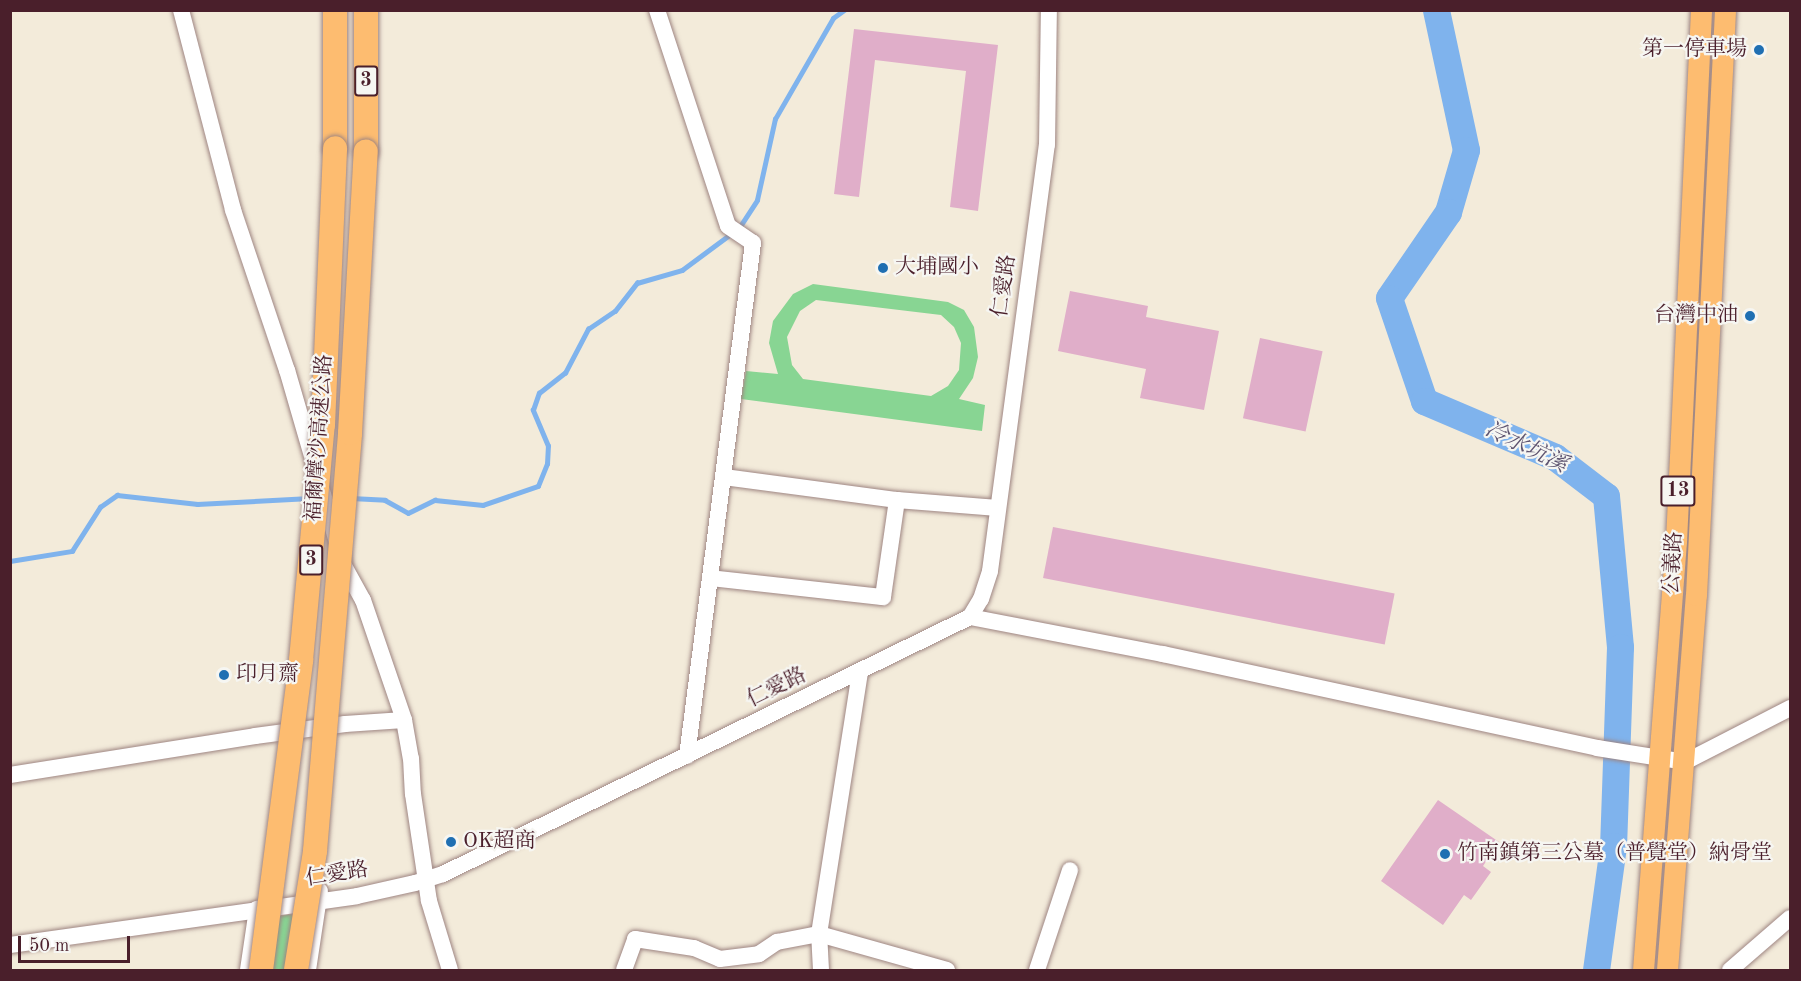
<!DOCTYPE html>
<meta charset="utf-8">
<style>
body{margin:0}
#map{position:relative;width:1801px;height:981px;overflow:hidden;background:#f3ebda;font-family:"Old Standard TT","Noto Serif TC",serif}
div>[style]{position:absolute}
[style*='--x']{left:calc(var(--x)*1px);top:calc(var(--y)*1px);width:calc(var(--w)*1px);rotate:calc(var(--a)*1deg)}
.green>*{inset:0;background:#88d593}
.stream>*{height:4.5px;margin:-2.25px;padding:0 2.25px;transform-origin:2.25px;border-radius:2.25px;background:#7fb3ed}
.river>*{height:27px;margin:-13.5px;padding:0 13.5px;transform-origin:13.5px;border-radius:13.5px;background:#7fb3ed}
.building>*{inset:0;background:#e0aec9;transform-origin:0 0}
.roads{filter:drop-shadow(0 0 2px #9e8582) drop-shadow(0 0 2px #9e8582)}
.minor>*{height:16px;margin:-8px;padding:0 8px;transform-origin:8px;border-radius:8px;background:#fff}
.major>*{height:21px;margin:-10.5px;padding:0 10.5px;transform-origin:10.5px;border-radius:10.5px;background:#fdbc70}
.highway>*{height:24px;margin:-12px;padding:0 12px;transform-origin:12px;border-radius:12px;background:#fdbc70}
.bridges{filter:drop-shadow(0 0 2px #9e8582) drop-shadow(0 0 2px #9e8582)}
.highway-bridge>*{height:24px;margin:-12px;padding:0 12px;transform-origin:12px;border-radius:12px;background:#fdbc70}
.dots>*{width:16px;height:16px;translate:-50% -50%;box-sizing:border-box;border:3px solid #f6f6f2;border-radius:50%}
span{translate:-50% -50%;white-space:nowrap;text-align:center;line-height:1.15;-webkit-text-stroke:4.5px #f6f6f2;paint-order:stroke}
.shield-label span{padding:2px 4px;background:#f6f6f2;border:2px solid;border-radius:4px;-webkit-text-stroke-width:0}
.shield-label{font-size:20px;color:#4a1f2b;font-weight:700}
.poi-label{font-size:21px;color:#4a1f2b}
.right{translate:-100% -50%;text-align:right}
.left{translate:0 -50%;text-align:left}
.street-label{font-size:21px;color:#4a1f2b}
.water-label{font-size:22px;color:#5d536f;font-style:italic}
.frame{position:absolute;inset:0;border:12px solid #4a1f2b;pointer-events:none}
.scale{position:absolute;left:18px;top:936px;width:112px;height:27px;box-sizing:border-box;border:3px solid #4a1f2b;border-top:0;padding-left:8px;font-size:18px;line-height:21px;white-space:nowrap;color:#4a1f2b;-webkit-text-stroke:4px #f6f6f2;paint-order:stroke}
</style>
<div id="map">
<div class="green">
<i style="clip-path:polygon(evenodd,813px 284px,948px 302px,964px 310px,974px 327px,978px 357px,973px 378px,959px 399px,985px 405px,982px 431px,741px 399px,746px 371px,778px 374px,769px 343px,773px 321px,793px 294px,813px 284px,816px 300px,941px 315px,954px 327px,961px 343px,959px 370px,948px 386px,931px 396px,803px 379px,792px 365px,787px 337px,800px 311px,816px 300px)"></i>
<i style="clip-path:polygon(311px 912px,302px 970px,254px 970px,262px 918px)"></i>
</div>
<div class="stream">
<i style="--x:739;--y:228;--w:33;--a:-57"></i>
<i style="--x:757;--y:200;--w:83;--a:-77.5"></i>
<i style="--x:775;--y:119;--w:116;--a:-60.1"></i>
<i style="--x:833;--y:18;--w:14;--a:-36"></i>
<i style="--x:351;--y:498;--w:34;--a:3"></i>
<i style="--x:385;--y:500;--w:26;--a:29"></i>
<i style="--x:408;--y:513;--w:30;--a:-26"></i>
<i style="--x:435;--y:500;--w:48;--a:5.9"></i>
<i style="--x:483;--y:505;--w:58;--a:-19.1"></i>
<i style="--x:538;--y:486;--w:24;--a:-68"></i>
<i style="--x:547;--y:464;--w:18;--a:-87"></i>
<i style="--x:548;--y:446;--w:39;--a:-113"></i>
<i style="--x:533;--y:410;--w:18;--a:-71"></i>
<i style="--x:539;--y:393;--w:33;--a:-38"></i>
<i style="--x:565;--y:373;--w:50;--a:-62.4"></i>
<i style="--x:588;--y:329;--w:32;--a:-34"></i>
<i style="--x:615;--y:311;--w:36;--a:-52"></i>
<i style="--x:637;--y:283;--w:47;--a:-16.1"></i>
<i style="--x:682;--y:270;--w:62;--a:-36.5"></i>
<i style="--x:10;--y:561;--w:63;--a:-9.2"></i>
<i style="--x:72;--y:551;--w:52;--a:-57.5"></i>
<i style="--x:100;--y:507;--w:21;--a:-35"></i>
<i style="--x:117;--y:495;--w:81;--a:6.4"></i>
<i style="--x:197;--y:504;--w:113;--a:-3"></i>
</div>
<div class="river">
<i style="--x:1436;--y:10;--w:143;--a:77.9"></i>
<i style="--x:1466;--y:150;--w:65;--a:106.2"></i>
<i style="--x:1448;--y:212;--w:104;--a:124.5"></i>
<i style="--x:1389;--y:298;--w:109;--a:71.2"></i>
<i style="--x:1424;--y:401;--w:142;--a:23.1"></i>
<i style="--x:1555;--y:457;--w:64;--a:37.4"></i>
<i style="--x:1606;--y:496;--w:152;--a:84.7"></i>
<i style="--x:1620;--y:647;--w:199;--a:92"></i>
<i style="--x:1613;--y:846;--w:125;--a:97.8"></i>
</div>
<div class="building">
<i style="clip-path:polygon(854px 29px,998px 45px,978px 211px,950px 207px,966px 71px,875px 60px,859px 197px,834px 194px)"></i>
<i style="clip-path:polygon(1070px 291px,1148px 306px,1146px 317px,1219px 331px,1204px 410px,1140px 398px,1146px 369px,1058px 351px)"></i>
<i style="left:1260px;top:338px;width:64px;height:82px;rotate:12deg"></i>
<i style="left:1053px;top:527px;width:348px;height:52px;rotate:11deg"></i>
<i style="clip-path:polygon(1438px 800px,1499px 842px,1483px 866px,1491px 872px,1471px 900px,1464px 895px,1443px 925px,1381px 881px)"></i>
</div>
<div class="roads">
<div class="minor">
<i style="--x:181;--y:10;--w:207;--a:75.4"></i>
<i style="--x:233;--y:210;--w:169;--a:71.4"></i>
<i style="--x:287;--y:370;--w:204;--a:73.8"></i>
<i style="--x:344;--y:566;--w:39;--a:61"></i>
<i style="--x:363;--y:600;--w:127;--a:71.1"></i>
<i style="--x:404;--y:720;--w:39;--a:80"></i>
<i style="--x:411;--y:758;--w:36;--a:87"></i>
<i style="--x:413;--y:794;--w:108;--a:81.5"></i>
<i style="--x:429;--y:901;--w:72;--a:73.1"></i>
<i style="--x:657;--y:10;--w:227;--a:71.8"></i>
<i style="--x:728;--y:226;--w:30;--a:34"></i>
<i style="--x:753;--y:243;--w:517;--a:97.33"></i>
<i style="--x:724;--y:477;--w:175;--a:7.6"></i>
<i style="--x:897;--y:500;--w:101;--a:4.5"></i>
<i style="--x:710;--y:578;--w:174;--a:6.3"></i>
<i style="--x:883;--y:597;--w:98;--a:-81.8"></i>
<i style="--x:970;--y:617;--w:197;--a:10.9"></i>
<i style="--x:1163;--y:654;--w:444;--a:12.2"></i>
<i style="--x:1597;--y:748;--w:89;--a:9"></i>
<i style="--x:1685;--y:762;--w:118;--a:-27.2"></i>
<i style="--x:10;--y:775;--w:248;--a:-9"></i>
<i style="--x:255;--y:736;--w:91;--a:-7.6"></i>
<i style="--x:345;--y:724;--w:59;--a:-3.9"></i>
<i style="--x:10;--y:945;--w:350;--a:-8"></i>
<i style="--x:357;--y:896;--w:59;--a:-12.6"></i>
<i style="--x:415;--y:883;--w:29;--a:-18"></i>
<i style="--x:443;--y:874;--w:586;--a:-26"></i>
<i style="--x:970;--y:617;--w:21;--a:-59"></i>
<i style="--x:981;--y:599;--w:29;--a:-72"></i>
<i style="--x:990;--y:571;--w:430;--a:-82.4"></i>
<i style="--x:1047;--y:145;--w:135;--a:-89.2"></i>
<i style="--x:248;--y:970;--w:62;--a:-81.6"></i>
<i style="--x:308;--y:970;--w:80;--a:-81.4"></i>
<i style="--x:624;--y:970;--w:33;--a:-70"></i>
<i style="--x:635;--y:939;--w:60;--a:8.7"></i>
<i style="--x:694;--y:948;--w:28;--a:23"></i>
<i style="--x:720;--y:959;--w:39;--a:-7"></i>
<i style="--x:759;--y:954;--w:22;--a:-34"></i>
<i style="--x:777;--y:942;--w:43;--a:-10.8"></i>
<i style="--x:819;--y:934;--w:133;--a:15.7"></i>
<i style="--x:821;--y:970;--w:36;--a:-93"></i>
<i style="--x:819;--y:934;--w:264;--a:-81.1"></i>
<i style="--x:1037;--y:970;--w:105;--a:-71.7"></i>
<i style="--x:1730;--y:970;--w:79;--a:-40.9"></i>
</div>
<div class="major">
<i style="--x:1643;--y:970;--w:430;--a:-85.6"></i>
<i style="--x:1676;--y:541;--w:532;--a:-87.3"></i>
<i style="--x:1667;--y:970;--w:376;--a:-85.6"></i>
<i style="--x:1696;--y:595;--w:586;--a:-87.16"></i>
</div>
<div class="highway">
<i style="--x:335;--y:10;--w:138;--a:90"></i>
<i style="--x:366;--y:151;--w:141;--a:-90"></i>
</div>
</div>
<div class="bridges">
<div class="highway-bridge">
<i style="--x:261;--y:970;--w:313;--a:-82.6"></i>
<i style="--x:301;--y:660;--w:236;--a:-84.7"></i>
<i style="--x:323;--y:425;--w:277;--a:-87.5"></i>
<i style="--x:296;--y:970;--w:121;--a:-80.9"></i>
<i style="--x:315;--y:851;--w:419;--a:-85.2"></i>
<i style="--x:350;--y:433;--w:282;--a:-86.8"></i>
</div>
</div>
<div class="dots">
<i style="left:1759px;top:50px;background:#1f6fb2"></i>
<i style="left:883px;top:268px;background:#1f6fb2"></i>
<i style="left:1750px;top:316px;background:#1f6fb2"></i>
<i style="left:224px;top:675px;background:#1f6fb2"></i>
<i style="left:451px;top:842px;background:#1f6fb2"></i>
<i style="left:1445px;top:854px;background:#1f6fb2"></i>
</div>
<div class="shield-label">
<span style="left:366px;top:81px">3</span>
<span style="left:1678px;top:491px">13</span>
<span style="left:311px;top:560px">3</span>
</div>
<div class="poi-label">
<span class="right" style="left:1747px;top:50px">第一停車場</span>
<span class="left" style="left:895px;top:268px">大埔國小</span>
<span class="right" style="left:1738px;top:316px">台灣中油</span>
<span class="left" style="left:236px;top:675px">印月齋</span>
<span class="left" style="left:463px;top:842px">OK超商</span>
<span class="left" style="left:1457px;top:854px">竹南鎮第三公墓（普覺堂）納骨堂</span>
</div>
<div class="street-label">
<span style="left:1005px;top:286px;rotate:-82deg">仁愛路</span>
<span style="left:320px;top:438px;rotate:-86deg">福爾摩沙高速公路</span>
<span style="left:1674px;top:563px;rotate:-87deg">公義路</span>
<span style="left:777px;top:688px;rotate:-26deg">仁愛路</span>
<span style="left:337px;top:875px;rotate:-9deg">仁愛路</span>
</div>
<div class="water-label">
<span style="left:1526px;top:448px;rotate:26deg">冷水坑溪</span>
</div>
<div class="frame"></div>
<div class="scale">50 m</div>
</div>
